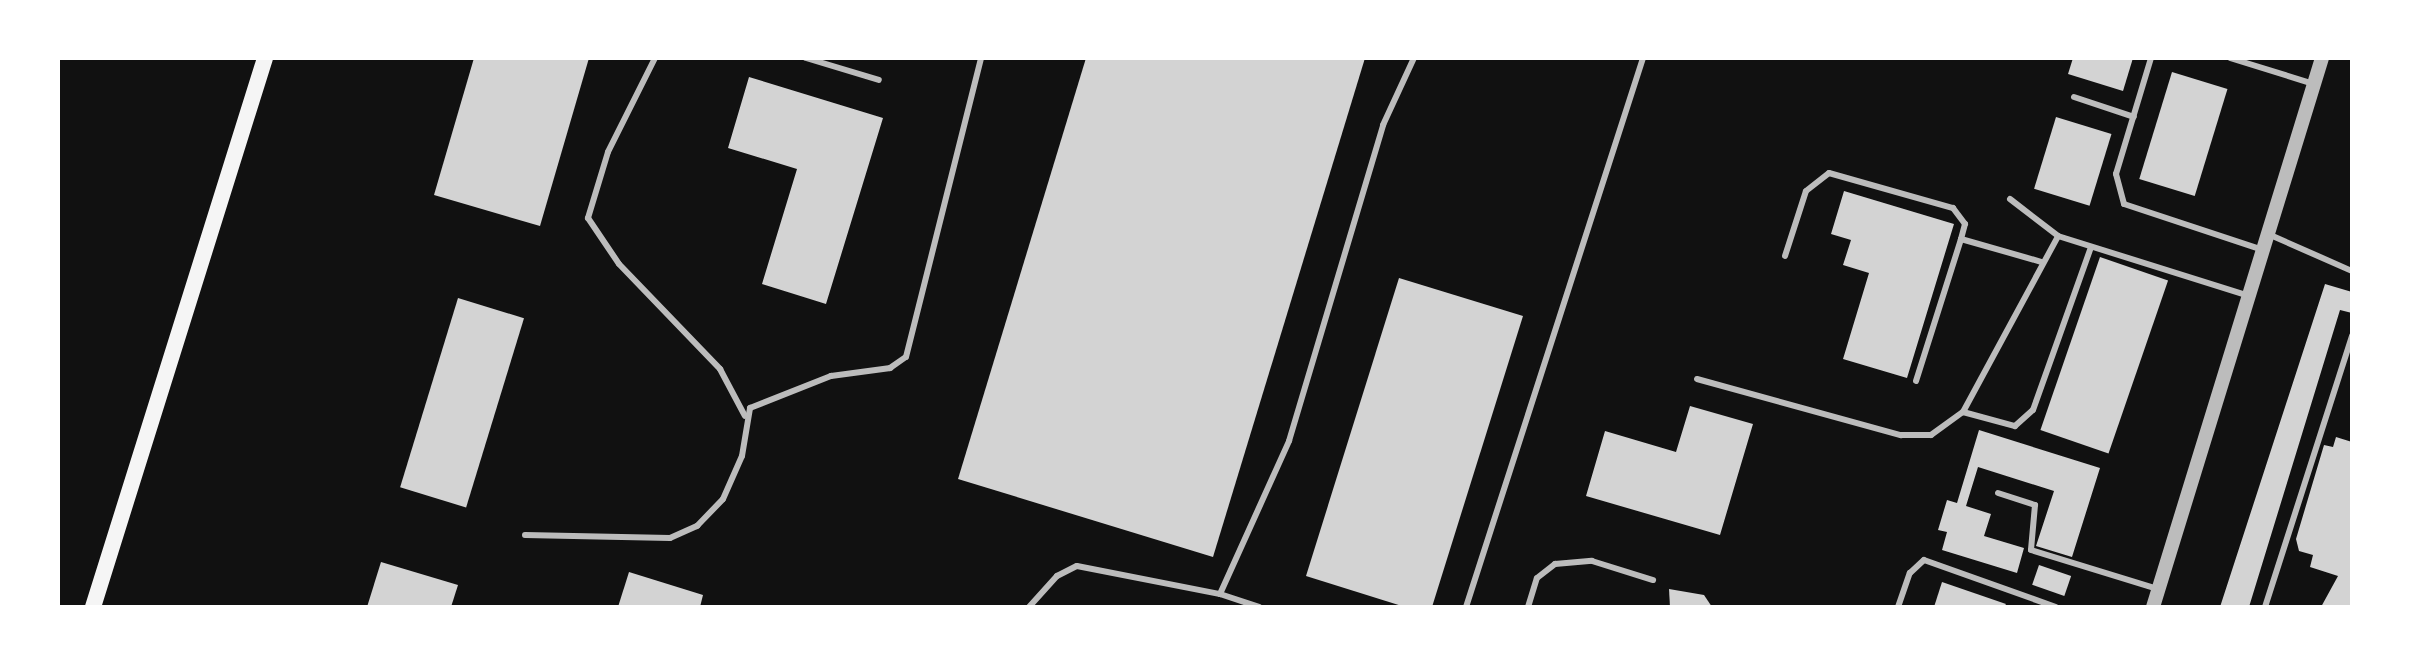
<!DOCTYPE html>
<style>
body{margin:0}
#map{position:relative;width:2410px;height:665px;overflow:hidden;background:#111;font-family:"IBM Plex Sans",sans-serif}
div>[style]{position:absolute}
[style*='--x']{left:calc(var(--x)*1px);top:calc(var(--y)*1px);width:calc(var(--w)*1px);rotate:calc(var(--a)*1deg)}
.building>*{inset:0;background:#d3d3d3;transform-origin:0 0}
.service>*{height:6px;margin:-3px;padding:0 3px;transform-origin:3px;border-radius:3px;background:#bcbcbc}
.tertiary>*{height:14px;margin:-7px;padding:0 7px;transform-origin:7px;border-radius:7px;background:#bcbcbc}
.secondary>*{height:16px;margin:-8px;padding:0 8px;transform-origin:8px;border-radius:8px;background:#f5f5f5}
span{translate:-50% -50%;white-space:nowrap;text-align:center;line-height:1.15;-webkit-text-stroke:6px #fff;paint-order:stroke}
.frame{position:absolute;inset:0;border:60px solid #fff;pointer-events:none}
</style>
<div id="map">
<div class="building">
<i style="clip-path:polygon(474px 58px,589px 58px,540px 226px,434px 195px)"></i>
<i style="clip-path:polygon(1086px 58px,1365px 58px,1213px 557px,958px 479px)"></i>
<i style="clip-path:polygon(2073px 58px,2133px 58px,2123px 91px,2068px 74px)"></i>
<i style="left:2172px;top:72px;width:58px;height:112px;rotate:17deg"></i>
<i style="clip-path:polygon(749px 77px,883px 118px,826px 304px,762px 284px,797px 169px,728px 148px)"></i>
<i style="left:2056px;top:117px;width:58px;height:75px;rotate:17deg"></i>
<i style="clip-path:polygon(1844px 191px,1954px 224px,1907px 378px,1843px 359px,1869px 273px,1843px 265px,1851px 240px,1831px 234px)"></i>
<i style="left:2100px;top:257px;width:72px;height:183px;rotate:19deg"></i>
<i style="clip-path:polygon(1399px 278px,1523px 316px,1432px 607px,1405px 607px,1306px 576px)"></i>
<i style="clip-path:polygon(2325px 284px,2352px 292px,2352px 313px,2340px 310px,2249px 607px,2220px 607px)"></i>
<i style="left:458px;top:298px;width:69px;height:198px;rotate:17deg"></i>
<i style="clip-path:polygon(1690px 406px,1753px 424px,1720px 535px,1586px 496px,1605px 431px,1676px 452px)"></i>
<i style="clip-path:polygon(1979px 430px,2100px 468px,2072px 557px,2036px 546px,2054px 491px,1978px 467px,1966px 506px,1991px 514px,1984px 536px,2024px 548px,2017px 573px,1942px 550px,1947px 532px,1938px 530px,1947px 500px,1957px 503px)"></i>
<i style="clip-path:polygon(2336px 437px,2352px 442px,2352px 607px,2321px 607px,2338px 576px,2310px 567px,2313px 555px,2299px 551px,2296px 539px,2324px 445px,2333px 447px)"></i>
<i style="clip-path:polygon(381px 562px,458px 585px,451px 607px,367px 607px)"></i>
<i style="left:2039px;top:565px;width:34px;height:21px;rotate:19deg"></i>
<i style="clip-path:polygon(629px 572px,703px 595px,700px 607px,618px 607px)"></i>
<i style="clip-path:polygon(1942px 582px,2006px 604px,2004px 607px,1934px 607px)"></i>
<i style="clip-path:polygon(1669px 589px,1704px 595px,1712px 607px,1670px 607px)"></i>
</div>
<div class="service">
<i style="--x:655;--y:58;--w:105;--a:116.6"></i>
<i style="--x:608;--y:152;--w:69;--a:106.9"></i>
<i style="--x:588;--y:218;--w:55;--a:56"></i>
<i style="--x:619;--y:264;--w:146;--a:46.1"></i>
<i style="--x:720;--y:369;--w:53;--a:62"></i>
<i style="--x:806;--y:58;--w:76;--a:16.8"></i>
<i style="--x:2151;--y:58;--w:121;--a:106.8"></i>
<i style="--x:2116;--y:174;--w:31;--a:75"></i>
<i style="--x:2124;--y:204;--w:146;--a:18.3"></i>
<i style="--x:2230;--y:58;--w:88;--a:17.2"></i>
<i style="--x:2074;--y:97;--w:63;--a:18.4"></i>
<i style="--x:2010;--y:199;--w:61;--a:37.6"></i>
<i style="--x:2268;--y:234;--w:92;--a:23.8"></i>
<i style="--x:1785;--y:256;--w:68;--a:-72.1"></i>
<i style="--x:1806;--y:191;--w:29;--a:-38"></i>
<i style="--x:1829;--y:173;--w:129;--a:15.8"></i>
<i style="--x:1953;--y:208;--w:20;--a:53"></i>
<i style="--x:1965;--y:224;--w:16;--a:105"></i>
<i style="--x:1961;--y:239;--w:84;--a:15.9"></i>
<i style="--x:1697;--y:379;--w:212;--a:15.4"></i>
<i style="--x:1901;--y:435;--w:30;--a:0"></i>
<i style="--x:1931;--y:435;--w:39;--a:-36"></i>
<i style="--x:1963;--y:412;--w:200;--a:-61.6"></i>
<i style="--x:2058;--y:236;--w:200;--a:17.4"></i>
<i style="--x:1916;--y:381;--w:149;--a:-72.4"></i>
<i style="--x:1963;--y:412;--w:54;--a:15.1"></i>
<i style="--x:2015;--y:426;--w:24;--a:-42"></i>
<i style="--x:2033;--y:410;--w:173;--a:-70.4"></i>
<i style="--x:1998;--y:493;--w:39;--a:18"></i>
<i style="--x:2035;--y:505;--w:45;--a:95.1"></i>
<i style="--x:2031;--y:550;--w:133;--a:17.1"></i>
<i style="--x:525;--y:535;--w:145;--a:1.2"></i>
<i style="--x:670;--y:538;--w:30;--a:-24"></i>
<i style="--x:697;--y:526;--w:37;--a:-46"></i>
<i style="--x:723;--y:499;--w:47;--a:-66.2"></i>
<i style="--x:742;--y:456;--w:49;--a:-80.5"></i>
<i style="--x:750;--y:408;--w:87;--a:-21.6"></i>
<i style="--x:831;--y:376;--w:60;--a:-7.7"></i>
<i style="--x:890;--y:368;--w:19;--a:-35"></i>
<i style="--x:906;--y:357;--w:308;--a:-75.9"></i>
<i style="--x:1220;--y:594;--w:41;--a:18.4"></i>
<i style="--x:1029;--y:607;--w:42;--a:-47.9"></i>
<i style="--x:1057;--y:576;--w:22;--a:-27"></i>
<i style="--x:1077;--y:566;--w:146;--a:11.1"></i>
<i style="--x:1220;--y:594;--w:168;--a:-65.7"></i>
<i style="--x:1289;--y:441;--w:330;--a:-73.4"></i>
<i style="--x:1383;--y:125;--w:74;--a:-65.2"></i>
<i style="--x:1466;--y:607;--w:577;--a:-72.13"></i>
<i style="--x:1528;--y:607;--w:30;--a:-73"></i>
<i style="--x:1537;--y:578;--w:23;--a:-38"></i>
<i style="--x:1555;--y:564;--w:37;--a:-5"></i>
<i style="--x:1592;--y:561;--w:64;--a:17.3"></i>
<i style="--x:1898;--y:607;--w:36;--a:-71"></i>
<i style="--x:1910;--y:573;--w:19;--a:-43"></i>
<i style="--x:1924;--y:560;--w:140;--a:19.6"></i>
<i style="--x:2265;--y:607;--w:285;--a:-72.2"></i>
</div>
<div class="tertiary">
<i style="--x:2153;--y:607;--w:574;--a:-72.89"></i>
</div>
<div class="secondary">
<i style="--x:93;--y:607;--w:575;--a:-72.6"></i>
</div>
<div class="frame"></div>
</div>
